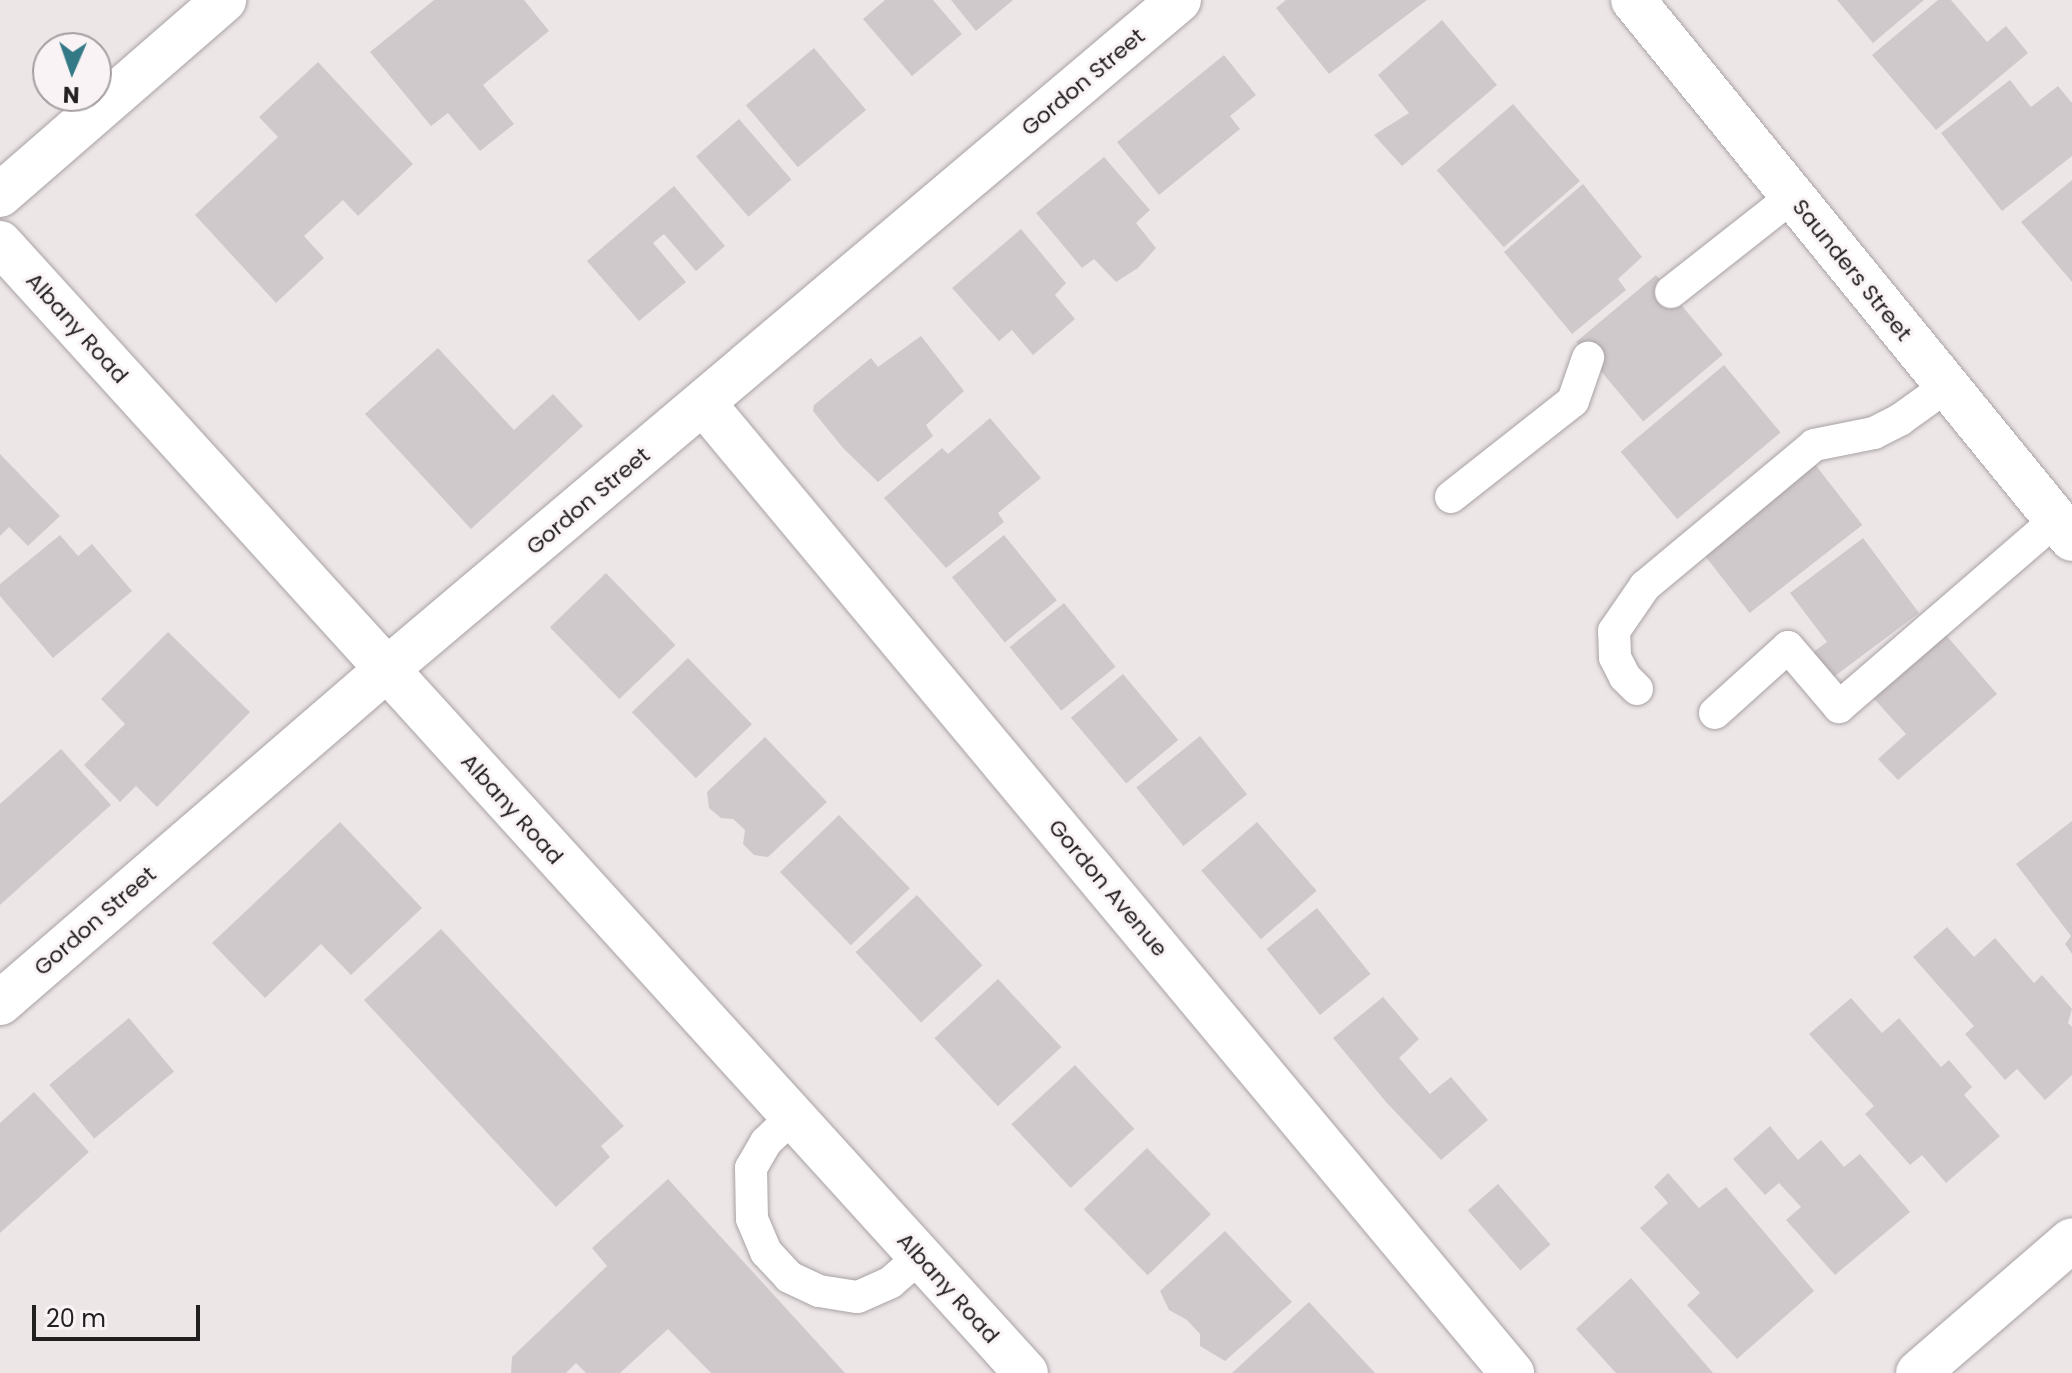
<!DOCTYPE html>
<style>
body{margin:0}
#map{position:relative;width:2072px;height:1373px;overflow:hidden;background:#ede6e7;font-family:Poppins,sans-serif}
div>[style]{position:absolute}
[style*='--x']{left:calc(var(--x)*1px);top:calc(var(--y)*1px);width:calc(var(--w)*1px);rotate:calc(var(--a)*1deg)}
.building>*{inset:0;background:#d0c9cb;transform-origin:0 0}
.roads{filter:drop-shadow(0 0 2px #a9a2a4) drop-shadow(0 0 2px #a9a2a4)}
.lane>*{height:32px;margin:-16px;padding:0 16px;transform-origin:16px;border-radius:16px;background:#fff}
.street>*{height:44px;margin:-22px;padding:0 22px;transform-origin:22px;border-radius:22px;background:#fff}
.highway>*{height:44px;margin:-22px;padding:0 22px;transform-origin:22px;border-radius:22px;background:#fff}
span{translate:-50% -50%;white-space:nowrap;text-align:center;line-height:1.15;-webkit-text-stroke:6px #faf3f5;paint-order:stroke}
.street-label{font-size:22px;color:#221f20}
.north{position:absolute;left:32px;top:32px;width:80px;height:80px;box-sizing:border-box;background:#faf3f5;border:2px solid #a49ea0;border-radius:50%;rotate:182deg;font-size:22px;font-weight:700;line-height:32px;text-align:center;color:#221f20}
.north::after{content:'';display:block;margin:auto;width:28px;height:36px;background:#337986;clip-path:polygon(50% 0,100% 100%,50% 72%,0 100%)}
.scale{position:absolute;left:32px;top:1305px;width:168px;height:36px;box-sizing:border-box;border:4px solid #221f20;border-top:0;padding-left:10px;font-size:24px;line-height:28px;white-space:nowrap;color:#221f20;-webkit-text-stroke:6px #faf3f5;paint-order:stroke}
</style>
<div id="map">
<div class="building">
<i style="clip-path:polygon(434px 0,524px 0,549px 31px,483px 85px,514px 124px,480px 151px,448px 113px,431px 126px,370px 52px)"></i>
<i style="clip-path:polygon(885px 0,933px 0,962px 34px,912px 76px,863px 19px)"></i>
<i style="clip-path:polygon(951px 0,1013px 0,976px 31px)"></i>
<i style="clip-path:polygon(1286px 0,1427px 0,1329px 74px,1276px 8px)"></i>
<i style="clip-path:polygon(1837px 0,1924px 0,1873px 43px)"></i>
<i style="clip-path:polygon(1938px 0,1951px 0,1987px 42px,2006px 26px,2028px 53px,1936px 130px,1872px 55px)"></i>
<i style="clip-path:polygon(1442px 20px,1497px 85px,1402px 166px,1374px 135px,1409px 113px,1378px 75px)"></i>
<i style="left:814px;top:48px;width:81px;height:89px;rotate:50deg"></i>
<i style="clip-path:polygon(1224px 55px,1256px 95px,1230px 116px,1240px 129px,1159px 195px,1117px 142px)"></i>
<i style="clip-path:polygon(318px 62px,413px 164px,358px 216px,343px 200px,304px 236px,324px 258px,276px 303px,195px 215px,278px 137px,259px 117px)"></i>
<i style="clip-path:polygon(2010px 80px,2031px 107px,2058px 86px,2072px 103px,2072px 156px,2002px 211px,1941px 133px)"></i>
<i style="left:1513px;top:104px;width:102px;height:101px;rotate:49deg"></i>
<i style="left:739px;top:119px;width:80px;height:57px;rotate:49deg"></i>
<i style="clip-path:polygon(1104px 157px,1150px 210px,1136px 223px,1156px 248px,1138px 268px,1116px 282px,1094px 259px,1082px 268px,1036px 213px)"></i>
<i style="clip-path:polygon(2072px 180px,2072px 282px,2021px 222px)"></i>
<i style="clip-path:polygon(1583px 184px,1642px 257px,1618px 279px,1626px 290px,1572px 334px,1504px 252px)"></i>
<i style="clip-path:polygon(674px 186px,725px 246px,696px 271px,664px 234px,653px 243px,686px 282px,639px 321px,587px 261px)"></i>
<i style="clip-path:polygon(1021px 229px,1066px 283px,1055px 295px,1075px 319px,1033px 355px,1012px 330px,999px 341px,952px 288px)"></i>
<i style="left:1656px;top:275px;width:104px;height:104px;rotate:50deg"></i>
<i style="clip-path:polygon(921px 336px,964px 391px,926px 425px,933px 436px,878px 482px,843px 448px,813px 411px,814px 405px,871px 358px,878px 367px)"></i>
<i style="clip-path:polygon(438px 348px,514px 430px,553px 394px,583px 426px,471px 529px,365px 414px)"></i>
<i style="left:1724px;top:365px;width:88px;height:135px;rotate:50deg"></i>
<i style="clip-path:polygon(990px 418px,1041px 478px,998px 513px,1004px 522px,946px 568px,884px 498px,942px 448px,948px 454px)"></i>
<i style="clip-path:polygon(0 454px,60px 516px,28px 546px,9px 527px,0 536px)"></i>
<i style="left:1810px;top:458px;width:85px;height:143px;rotate:52deg"></i>
<i style="clip-path:polygon(60px 535px,78px 556px,92px 544px,132px 591px,53px 658px,0 596px,0 584px)"></i>
<i style="left:1004px;top:535px;width:84px;height:67px;rotate:51deg"></i>
<i style="clip-path:polygon(1863px 538px,1919px 613px,1823px 685px,1804px 659px,1827px 642px,1790px 593px)"></i>
<i style="left:606px;top:573px;width:100px;height:78px;rotate:46deg"></i>
<i style="left:1064px;top:603px;width:82px;height:70px;rotate:51deg"></i>
<i style="clip-path:polygon(1940px 628px,1997px 694px,1898px 780px,1878px 759px,1906px 734px,1867px 691px)"></i>
<i style="clip-path:polygon(168px 632px,250px 712px,157px 807px,136px 786px,120px 802px,84px 765px,125px 724px,101px 699px)"></i>
<i style="left:688px;top:658px;width:92px;height:78px;rotate:46deg"></i>
<i style="left:1123px;top:674px;width:86px;height:68px;rotate:50deg"></i>
<i style="left:1200px;top:736px;width:75px;height:82px;rotate:51deg"></i>
<i style="clip-path:polygon(765px 737px,827px 802px,768px 857px,754px 855px,743px 844px,745px 830px,733px 819px,721px 818px,709px 808px,707px 792px)"></i>
<i style="clip-path:polygon(61px 749px,111px 805px,0 905px,0 804px)"></i>
<i style="left:839px;top:815px;width:102px;height:82px;rotate:46deg"></i>
<i style="clip-path:polygon(2072px 821px,2072px 954px,2065px 944px,2071px 936px,2016px 864px)"></i>
<i style="clip-path:polygon(340px 822px,422px 908px,351px 975px,321px 944px,265px 998px,212px 943px)"></i>
<i style="left:1257px;top:822px;width:91px;height:74px;rotate:49deg"></i>
<i style="left:917px;top:895px;width:96px;height:84px;rotate:47deg"></i>
<i style="left:1317px;top:908px;width:85px;height:65px;rotate:51deg"></i>
<i style="clip-path:polygon(1947px 927px,1974px 957px,1995px 938px,2034px 983px,2042px 975px,2072px 1009px,2068px 1023px,2072px 1027px,2072px 1075px,2045px 1100px,2017px 1069px,2005px 1080px,1965px 1034px,1974px 1026px,1913px 957px)"></i>
<i style="clip-path:polygon(441px 929px,624px 1126px,601px 1146px,610px 1157px,556px 1207px,364px 1000px)"></i>
<i style="left:998px;top:979px;width:93px;height:87px;rotate:47deg"></i>
<i style="clip-path:polygon(1383px 997px,1419px 1039px,1399px 1058px,1430px 1094px,1451px 1077px,1488px 1120px,1441px 1160px,1386px 1102px,1333px 1038px)"></i>
<i style="clip-path:polygon(1851px 998px,1882px 1033px,1899px 1018px,1941px 1067px,1949px 1060px,1972px 1087px,1964px 1095px,2000px 1136px,1946px 1183px,1922px 1155px,1910px 1165px,1865px 1114px,1874px 1106px,1809px 1034px)"></i>
<i style="left:129px;top:1018px;width:70px;height:104px;rotate:50deg"></i>
<i style="left:1075px;top:1065px;width:87px;height:87px;rotate:47deg"></i>
<i style="clip-path:polygon(34px 1092px,89px 1152px,0 1233px,0 1123px)"></i>
<i style="clip-path:polygon(1770px 1126px,1798px 1160px,1821px 1140px,1844px 1167px,1860px 1154px,1910px 1212px,1835px 1275px,1786px 1220px,1801px 1207px,1779px 1183px,1765px 1195px,1733px 1159px)"></i>
<i style="left:1147px;top:1148px;width:92px;height:88px;rotate:46deg"></i>
<i style="clip-path:polygon(1668px 1173px,1699px 1208px,1726px 1187px,1814px 1291px,1737px 1359px,1687px 1305px,1700px 1293px,1640px 1228px,1668px 1203px,1654px 1187px)"></i>
<i style="clip-path:polygon(668px 1179px,845px 1373px,711px 1373px,668px 1329px,620px 1373px,586px 1373px,576px 1363px,566px 1373px,511px 1373px,512px 1357px,607px 1266px,592px 1248px)"></i>
<i style="left:1498px;top:1184px;width:80px;height:40px;rotate:49deg"></i>
<i style="clip-path:polygon(1225px 1231px,1292px 1302px,1225px 1361px,1200px 1346px,1200px 1334px,1187px 1320px,1169px 1310px,1160px 1291px)"></i>
<i style="clip-path:polygon(1631px 1278px,1713px 1373px,1616px 1373px,1576px 1329px)"></i>
<i style="clip-path:polygon(1309px 1302px,1375px 1373px,1232px 1373px)"></i>
</div>
<div class="roads">
<div class="lane">
<i style="--x:1671;--y:292;--w:155;--a:-38.2"></i>
<i style="--x:1451;--y:497;--w:155;--a:-38.2"></i>
<i style="--x:1573;--y:401;--w:46;--a:-70.8"></i>
<i style="--x:1637;--y:689;--w:17;--a:-135"></i>
<i style="--x:1625;--y:677;--w:22;--a:-117"></i>
<i style="--x:1615;--y:657;--w:26;--a:-92"></i>
<i style="--x:1614;--y:631;--w:55;--a:-55.4"></i>
<i style="--x:1645;--y:586;--w:220;--a:-39.8"></i>
<i style="--x:1814;--y:445;--w:61;--a:-11.3"></i>
<i style="--x:1874;--y:433;--w:30;--a:-27"></i>
<i style="--x:1901;--y:419;--w:57;--a:-35.7"></i>
<i style="--x:1715;--y:713;--w:98;--a:-42.1"></i>
<i style="--x:1788;--y:647;--w:79;--a:49.6"></i>
<i style="--x:1839;--y:707;--w:286;--a:-40.8"></i>
<i style="--x:792;--y:1117;--w:36;--a:136"></i>
<i style="--x:766;--y:1142;--w:30;--a:120"></i>
<i style="--x:751;--y:1168;--w:51;--a:88.9"></i>
<i style="--x:752;--y:1219;--w:36;--a:67"></i>
<i style="--x:766;--y:1252;--w:34;--a:47"></i>
<i style="--x:789;--y:1277;--w:33;--a:25"></i>
<i style="--x:819;--y:1291;--w:39;--a:9"></i>
<i style="--x:858;--y:1297;--w:36;--a:-24"></i>
<i style="--x:891;--y:1282;--w:38;--a:-41"></i>
</div>
<div class="street">
<i style="--x:1633;--y:0;--w:695;--a:50.84"></i>
<i style="--x:0;--y:243;--w:1526;--a:47.76"></i>
<i style="--x:704;--y:404;--w:1262;--a:50.18"></i>
<i style="--x:0;--y:1003;--w:510;--a:-40.78"></i>
<i style="--x:386;--y:670;--w:1038;--a:-40.19"></i>
<i style="--x:1918;--y:1373;--w:203;--a:-40.8"></i>
</div>
<div class="highway">
<i style="--x:0;--y:195;--w:297;--a:-41"></i>
</div>
</div>
<div class="street-label">
<span style="left:1083px;top:82px;rotate:-40deg">Gordon Street</span>
<span style="left:1852px;top:270px;rotate:51deg">Saunders Street</span>
<span style="left:77px;top:328px;rotate:48deg">Albany Road</span>
<span style="left:588px;top:501px;rotate:-40deg">Gordon Street</span>
<span style="left:512px;top:809px;rotate:48deg">Albany Road</span>
<span style="left:1108px;top:888px;rotate:50deg">Gordon Avenue</span>
<span style="left:95px;top:921px;rotate:-41deg">Gordon Street</span>
<span style="left:948px;top:1288px;rotate:48deg">Albany Road</span>
</div>
<div class="north">N</div>
<div class="scale">20 m</div>
</div>
